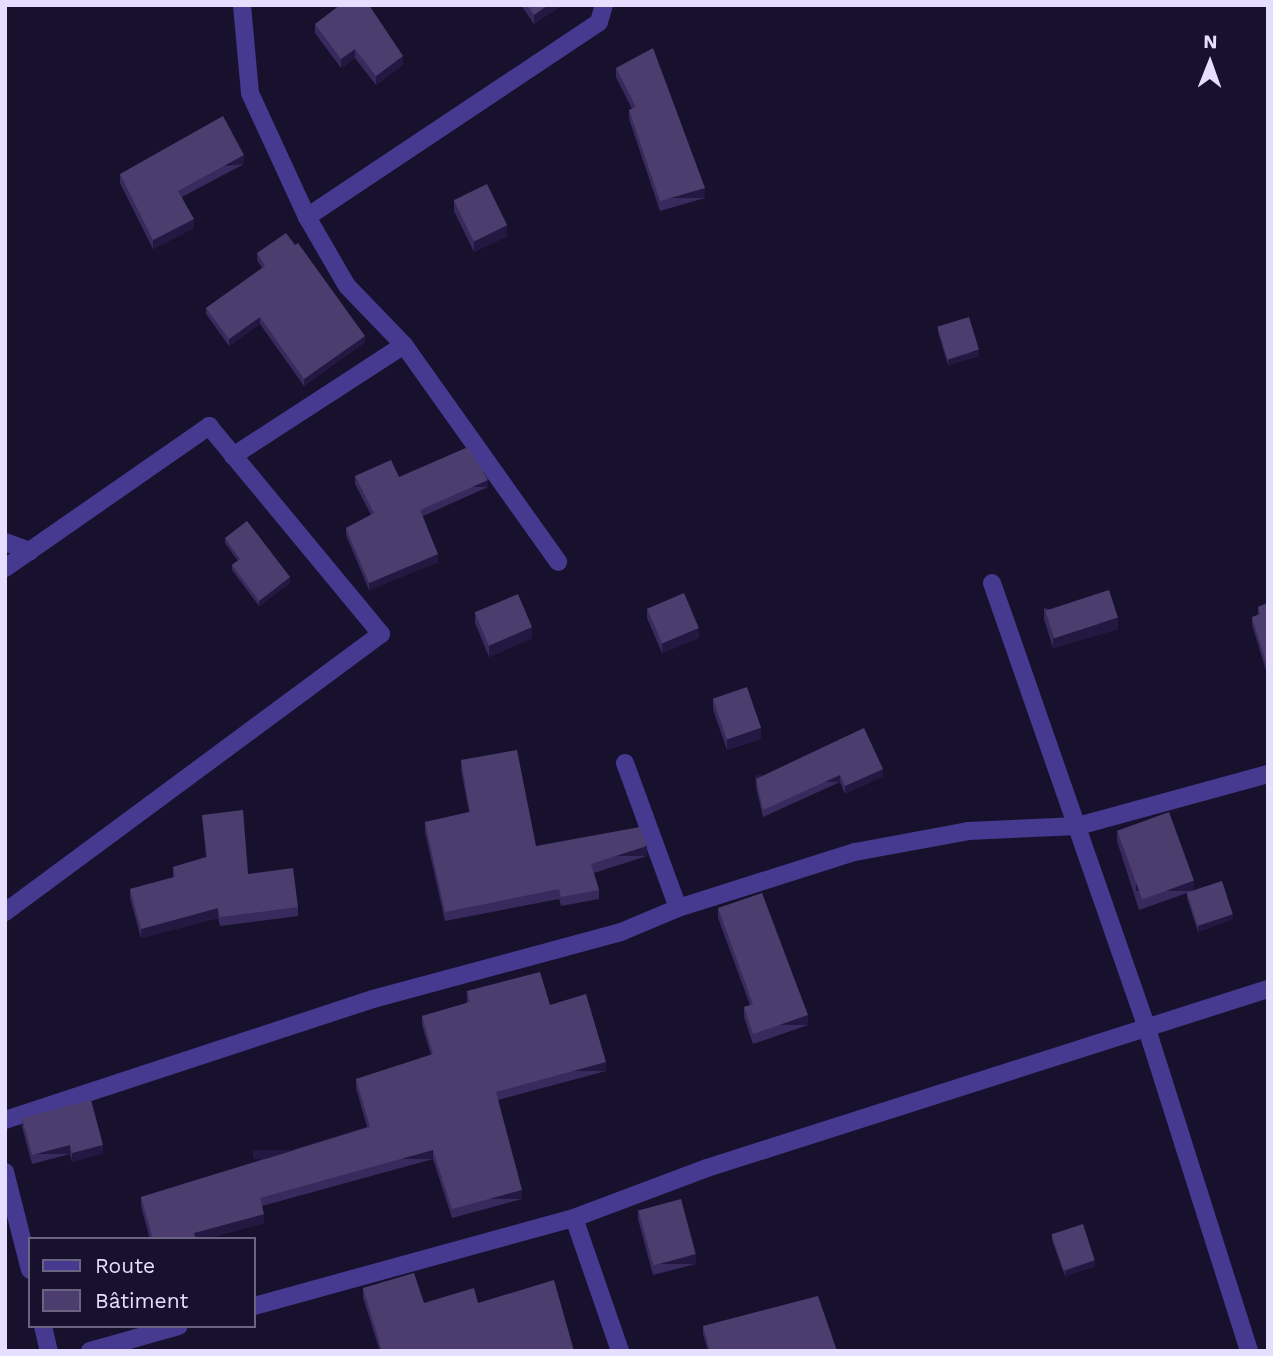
<!DOCTYPE html>
<meta charset="utf-8">
<style>
body{margin:0}
#map{position:relative;width:1273px;height:1356px;overflow:hidden;background:#18112e;font-family:"Work Sans",sans-serif}
div>[style]{position:absolute}
[style*='--x']{left:calc(var(--x)*1px);top:calc(var(--y)*1px);width:calc(var(--w)*1px);rotate:calc(var(--a)*1deg)}
.minor>*{height:18px;margin:-9px;padding:0 9px;transform-origin:9px;border-radius:9px;background:#453a8f}
.wall>*{inset:0;background:#382a5c}
.shaded-wall>*{inset:0;background:#231842;transform-origin:0 0}
.building>*{inset:0;background:#4b3d6e;transform-origin:0 0}
span{translate:-50% -50%;white-space:nowrap;text-align:center;line-height:1.15;-webkit-text-stroke:5px #18112e;paint-order:stroke}
.frame{position:absolute;inset:0;border:7px solid #e5deff;pointer-events:none}
.legend{position:absolute;left:28px;top:1237px;width:228px;height:91px;box-sizing:border-box;background:#18112e;border:2px solid #6a6382;margin:0;padding:9px 12px;list-style:none;font-size:21px;color:#e5deff}
.legend li{display:flex;align-items:center;gap:14px;height:35px}
.legend b{width:35px;border:2px solid #6a6382}
.north{position:absolute;left:1175px;top:28px;width:70px;height:70px;-webkit-text-stroke:5px #18112e;paint-order:stroke;rotate:1deg;font-size:19px;font-weight:700;line-height:28px;text-align:center;color:#e5deff}
.north::after{content:'';display:block;margin:auto;width:24px;height:32px;background:#e5deff;clip-path:polygon(50% 0,100% 100%,50% 72%,0 100%)}
</style>
<div id="map">
<div class="minor">
<i style="--x:307;--y:217;--w:351;--a:-33.7"></i>
<i style="--x:599;--y:22;--w:18;--a:-74"></i>
<i style="--x:404;--y:345;--w:266;--a:54.6"></i>
<i style="--x:233;--y:456;--w:204;--a:-33"></i>
<i style="--x:404;--y:345;--w:82;--a:-134"></i>
<i style="--x:347;--y:286;--w:80;--a:-120.1"></i>
<i style="--x:307;--y:217;--w:136;--a:-114.7"></i>
<i style="--x:250;--y:93;--w:88;--a:-95.2"></i>
<i style="--x:5;--y:542;--w:27;--a:20"></i>
<i style="--x:5;--y:568;--w:249;--a:-34.8"></i>
<i style="--x:209;--y:426;--w:270;--a:50.4"></i>
<i style="--x:381;--y:634;--w:468;--a:143.5"></i>
<i style="--x:992;--y:583;--w:469;--a:70.8"></i>
<i style="--x:1146;--y:1026;--w:341;--a:72.4"></i>
<i style="--x:625;--y:763;--w:154;--a:69.9"></i>
<i style="--x:5;--y:1120;--w:387;--a:-18.2"></i>
<i style="--x:373;--y:999;--w:257;--a:-15.1"></i>
<i style="--x:621;--y:932;--w:62;--a:-22.8"></i>
<i style="--x:678;--y:908;--w:186;--a:-17.6"></i>
<i style="--x:855;--y:852;--w:115;--a:-10.5"></i>
<i style="--x:968;--y:831;--w:110;--a:-2.6"></i>
<i style="--x:1078;--y:826;--w:197;--a:-15.3"></i>
<i style="--x:5;--y:1172;--w:101;--a:75.7"></i>
<i style="--x:574;--y:1218;--w:141;--a:70.9"></i>
<i style="--x:254;--y:1306;--w:332;--a:-15.4"></i>
<i style="--x:574;--y:1218;--w:142;--a:-20.6"></i>
<i style="--x:707;--y:1168;--w:589;--a:-17.7"></i>
<i style="--x:43;--y:1326;--w:26;--a:77"></i>
<i style="--x:90;--y:1351;--w:92;--a:-15.7"></i>
</div>
<div class="wall">
<i style="clip-path:polygon(521px 5px,562px 5px,534px 24px)"></i>
<i style="clip-path:polygon(315px 24px,403px 65px,376px 85px,355px 58px,341px 68px,315px 33px)"></i>
<i style="clip-path:polygon(616px 68px,705px 198px,660px 211px,629px 119px,629px 110px,632px 109px,616px 77px)"></i>
<i style="clip-path:polygon(244px 164px,182px 197px,194px 228px,153px 249px,120px 183px,120px 174px)"></i>
<i style="clip-path:polygon(454px 200px,507px 236px,474px 252px,454px 211px)"></i>
<i style="clip-path:polygon(257px 253px,365px 342px,304px 386px,260px 324px,229px 346px,206px 314px,206px 308px,262px 268px,257px 260px)"></i>
<i style="clip-path:polygon(938px 327px,979px 356px,948px 365px,938px 332px)"></i>
<i style="clip-path:polygon(355px 476px,399px 477px,488px 487px,423px 516px,438px 562px,369px 590px,346px 535px,346px 528px,371px 515px,355px 484px)"></i>
<i style="clip-path:polygon(225px 538px,290px 583px,259px 606px,232px 570px,232px 565px,238px 561px,225px 543px)"></i>
<i style="clip-path:polygon(1268px 603px,1268px 677px,1252px 625px,1252px 617px,1258px 615px,1258px 607px)"></i>
<i style="clip-path:polygon(647px 608px,699px 638px,662px 653px,647px 618px)"></i>
<i style="clip-path:polygon(1044px 608px,1118px 629px,1053px 648px,1044px 619px)"></i>
<i style="clip-path:polygon(475px 612px,532px 638px,489px 657px,475px 623px)"></i>
<i style="clip-path:polygon(713px 698px,761px 739px,727px 750px,713px 709px)"></i>
<i style="clip-path:polygon(864px 728px,883px 776px,845px 794px,840px 782px,763px 817px,756px 787px,756px 779px)"></i>
<i style="clip-path:polygon(461px 760px,536px 846px,647px 856px,594px 873px,599px 890px,599px 899px,561px 906px,559px 899px,445px 921px,425px 832px,425px 822px,469px 812px,461px 770px)"></i>
<i style="clip-path:polygon(202px 815px,248px 874px,298px 907px,298px 916px,220px 926px,218px 918px,141px 938px,130px 898px,130px 889px,173px 877px,173px 867px,206px 857px)"></i>
<i style="clip-path:polygon(1117px 830px,1194px 891px,1233px 919px,1198px 932px,1187px 898px,1187px 893px,1139px 910px,1117px 841px)"></i>
<i style="clip-path:polygon(718px 908px,808px 1025px,753px 1044px,744px 1017px,744px 1007px,750px 1005px,718px 918px)"></i>
<i style="clip-path:polygon(467px 991px,550px 1005px,606px 1071px,498px 1100px,522px 1199px,452px 1218px,433px 1159px,262px 1206px,264px 1223px,205px 1239px,150px 1239px,141px 1206px,141px 1197px,367px 1127px,356px 1088px,356px 1079px,431px 1055px,422px 1025px,422px 1016px,467px 1003px)"></i>
<i style="clip-path:polygon(22px 1118px,103px 1153px,72px 1162px,70px 1154px,32px 1164px,22px 1127px)"></i>
<i style="clip-path:polygon(638px 1210px,696px 1264px,653px 1275px,638px 1219px)"></i>
<i style="clip-path:polygon(1052px 1234px,1095px 1266px,1065px 1276px,1052px 1240px)"></i>
<i style="clip-path:polygon(363px 1288px,424px 1303px,478px 1303px,574px 1351px,380px 1351px,363px 1298px)"></i>
<i style="clip-path:polygon(703px 1326px,837px 1351px,708px 1351px,703px 1334px)"></i>
</div>
<div class="shaded-wall">
<i style="clip-path:polygon(548px 5px,562px 5px,534px 24px,534px 15px)"></i>
<i style="clip-path:polygon(355px 49px,355px 58px,341px 68px,341px 59px)"></i>
<i style="clip-path:polygon(403px 56px,403px 65px,376px 85px,376px 76px)"></i>
<i style="left:244px;top:155px;width:9px;height:75px;rotate:90deg"></i>
<i style="left:705px;top:188px;width:10px;height:47px;rotate:90deg"></i>
<i style="clip-path:polygon(194px 219px,194px 228px,153px 249px,153px 240px)"></i>
<i style="clip-path:polygon(507px 225px,507px 236px,474px 252px,474px 241px)"></i>
<i style="clip-path:polygon(260px 317px,260px 324px,229px 346px,229px 339px)"></i>
<i style="clip-path:polygon(365px 336px,365px 342px,304px 386px,304px 379px)"></i>
<i style="clip-path:polygon(979px 350px,979px 356px,948px 365px,948px 360px)"></i>
<i style="left:488px;top:480px;width:7px;height:74px;rotate:90deg"></i>
<i style="clip-path:polygon(438px 554px,438px 562px,369px 590px,369px 583px)"></i>
<i style="clip-path:polygon(290px 577px,290px 583px,259px 606px,259px 601px)"></i>
<i style="clip-path:polygon(1118px 618px,1118px 629px,1053px 648px,1053px 638px)"></i>
<i style="clip-path:polygon(532px 627px,532px 638px,489px 657px,489px 646px)"></i>
<i style="clip-path:polygon(699px 628px,699px 638px,662px 653px,662px 643px)"></i>
<i style="clip-path:polygon(761px 728px,761px 739px,727px 750px,727px 739px)"></i>
<i style="clip-path:polygon(883px 769px,883px 776px,845px 794px,845px 786px)"></i>
<i style="left:840px;top:775px;width:7px;height:85px;rotate:90deg"></i>
<i style="left:647px;top:846px;width:10px;height:59px;rotate:90deg"></i>
<i style="left:1194px;top:881px;width:10px;height:58px;rotate:90deg"></i>
<i style="clip-path:polygon(218px 908px,218px 918px,141px 938px,141px 929px)"></i>
<i style="clip-path:polygon(1233px 914px,1233px 919px,1198px 932px,1198px 926px)"></i>
<i style="left:808px;top:1015px;width:10px;height:58px;rotate:90deg"></i>
<i style="left:606px;top:1062px;width:9px;height:114px;rotate:90deg"></i>
<i style="left:70px;top:1145px;width:9px;height:39px;rotate:90deg"></i>
<i style="clip-path:polygon(103px 1145px,103px 1153px,72px 1162px,72px 1153px)"></i>
<i style="left:433px;top:1150px;width:9px;height:180px;rotate:90deg"></i>
<i style="left:522px;top:1190px;width:9px;height:73px;rotate:90deg"></i>
<i style="clip-path:polygon(264px 1214px,264px 1223px,205px 1239px,194px 1239px,194px 1233px)"></i>
<i style="left:696px;top:1254px;width:10px;height:44px;rotate:90deg"></i>
<i style="clip-path:polygon(1095px 1260px,1095px 1266px,1065px 1276px,1065px 1271px)"></i>
</div>
<div class="building">
<i style="clip-path:polygon(340px 5px,369px 5px,403px 56px,376px 76px,355px 49px,341px 59px,315px 24px)"></i>
<i style="clip-path:polygon(527px 5px,548px 5px,534px 15px)"></i>
<i style="clip-path:polygon(653px 48px,705px 188px,660px 201px,629px 110px,636px 107px,616px 68px)"></i>
<i style="clip-path:polygon(223px 116px,244px 155px,178px 191px,194px 219px,153px 240px,120px 174px)"></i>
<i style="left:487px;top:184px;width:46px;height:37px;rotate:64deg"></i>
<i style="clip-path:polygon(286px 233px,295px 245px,298px 243px,365px 336px,304px 379px,260px 317px,229px 339px,206px 308px,265px 266px,257px 253px)"></i>
<i style="left:969px;top:317px;width:34px;height:33px;rotate:73deg"></i>
<i style="clip-path:polygon(468px 447px,488px 480px,420px 510px,438px 554px,369px 583px,346px 528px,374px 513px,355px 476px,391px 460px,399px 477px)"></i>
<i style="clip-path:polygon(247px 521px,290px 577px,259px 601px,232px 565px,240px 559px,225px 538px)"></i>
<i style="left:1109px;top:590px;width:29px;height:67px;rotate:72deg"></i>
<i style="left:684px;top:593px;width:38px;height:40px;rotate:67deg"></i>
<i style="left:518px;top:594px;width:36px;height:47px;rotate:67deg"></i>
<i style="clip-path:polygon(1268px 603px,1268px 669px,1252px 617px,1260px 614px,1258px 607px)"></i>
<i style="left:747px;top:687px;width:43px;height:36px;rotate:71deg"></i>
<i style="clip-path:polygon(864px 728px,883px 769px,845px 786px,840px 775px,763px 810px,756px 779px)"></i>
<i style="clip-path:polygon(517px 750px,536px 846px,640px 827px,647px 846px,591px 864px,599px 890px,561px 897px,559px 889px,445px 912px,425px 822px,470px 812px,461px 760px)"></i>
<i style="clip-path:polygon(243px 810px,248px 874px,293px 868px,298px 907px,220px 917px,218px 908px,141px 929px,130px 889px,175px 877px,173px 867px,207px 857px,202px 815px)"></i>
<i style="left:1169px;top:812px;width:73px;height:55px;rotate:70deg"></i>
<i style="left:1222px;top:881px;width:35px;height:37px;rotate:72deg"></i>
<i style="clip-path:polygon(762px 893px,808px 1015px,753px 1034px,744px 1007px,753px 1004px,718px 908px)"></i>
<i style="clip-path:polygon(540px 972px,550px 1005px,586px 994px,606px 1062px,496px 1092px,522px 1190px,452px 1209px,433px 1150px,260px 1198px,264px 1214px,194px 1233px,196px 1239px,153px 1239px,141px 1197px,370px 1127px,356px 1079px,433px 1054px,422px 1016px,470px 1002px,467px 991px)"></i>
<i style="clip-path:polygon(91px 1100px,103px 1145px,72px 1153px,70px 1145px,32px 1155px,22px 1118px)"></i>
<i style="left:681px;top:1199px;width:57px;height:44px;rotate:75deg"></i>
<i style="left:1083px;top:1224px;width:38px;height:33px;rotate:72deg"></i>
<i style="clip-path:polygon(414px 1273px,424px 1303px,474px 1288px,478px 1303px,554px 1280px,574px 1351px,382px 1351px,363px 1288px)"></i>
<i style="clip-path:polygon(818px 1296px,837px 1351px,710px 1351px,703px 1326px)"></i>
</div>
<div class="frame"></div>
<ul class="legend">
<li><b style="height:9px;background:#453a8f"></b>Route</li>
<li><b style="height:19px;background:#4b3d6e"></b>Bâtiment</li>
</ul>
<div class="north">N</div>
</div>
